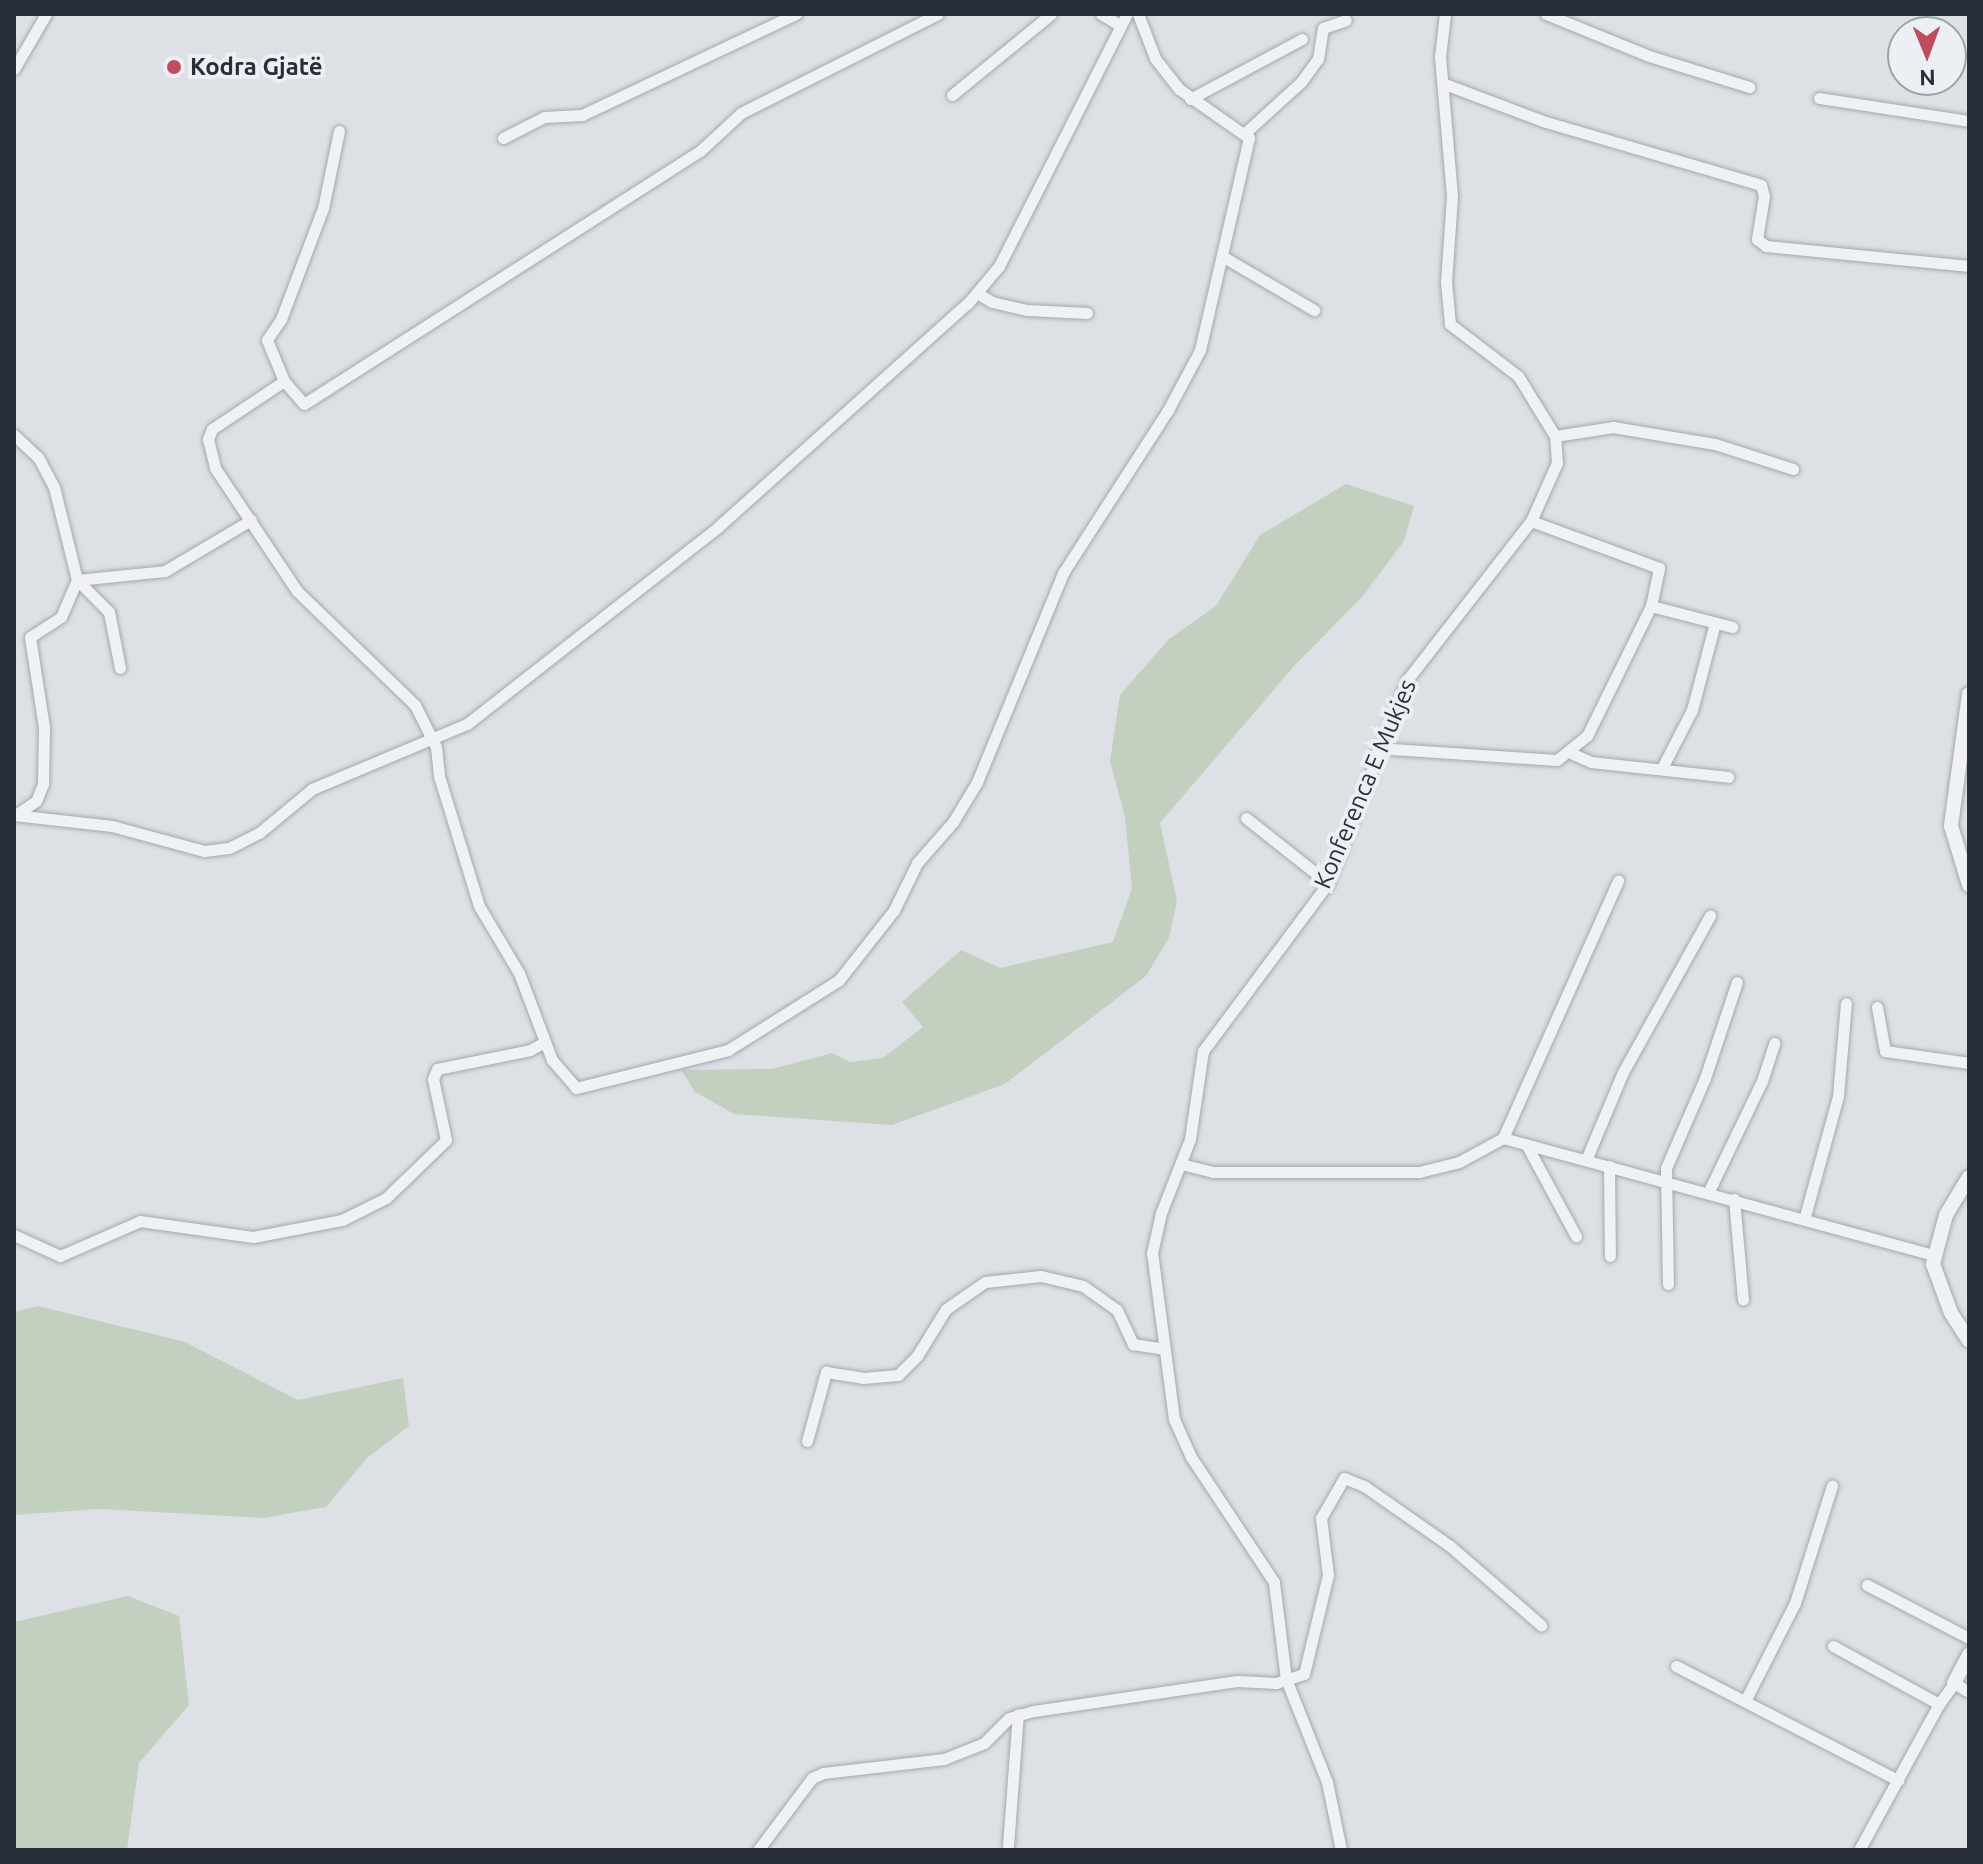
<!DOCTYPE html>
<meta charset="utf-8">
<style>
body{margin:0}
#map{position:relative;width:1983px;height:1864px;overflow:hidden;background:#dde1e6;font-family:Ubuntu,sans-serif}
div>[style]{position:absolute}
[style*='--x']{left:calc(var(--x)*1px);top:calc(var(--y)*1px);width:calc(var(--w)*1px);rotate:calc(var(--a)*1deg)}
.green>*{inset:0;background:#c3cfbf}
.roads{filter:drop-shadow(0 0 2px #a3a8af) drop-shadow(0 0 2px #a3a8af)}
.minor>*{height:11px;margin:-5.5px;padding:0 5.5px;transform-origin:5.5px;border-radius:5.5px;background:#f0f1f5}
.tertiary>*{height:14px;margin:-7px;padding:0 7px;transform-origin:7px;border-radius:7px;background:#f0f1f5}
.dots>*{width:22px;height:22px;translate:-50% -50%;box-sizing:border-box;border:4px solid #ecf0f4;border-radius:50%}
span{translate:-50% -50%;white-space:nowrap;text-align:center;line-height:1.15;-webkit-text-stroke:8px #ecf0f4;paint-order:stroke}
.poi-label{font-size:24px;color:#282f3b;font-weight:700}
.left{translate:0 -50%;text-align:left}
.street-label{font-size:24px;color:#282f3b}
.frame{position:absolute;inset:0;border:16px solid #282f3b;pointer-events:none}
.north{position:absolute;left:1887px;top:16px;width:80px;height:80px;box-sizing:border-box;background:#ecf0f4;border:2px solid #9ea3aa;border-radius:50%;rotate:179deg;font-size:22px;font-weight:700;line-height:32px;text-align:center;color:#282f3b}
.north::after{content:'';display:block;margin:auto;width:28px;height:36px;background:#c24b5e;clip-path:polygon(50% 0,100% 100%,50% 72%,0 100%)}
</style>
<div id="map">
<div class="green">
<i style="clip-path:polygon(1346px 484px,1414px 506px,1404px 541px,1362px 597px,1295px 665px,1160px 823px,1177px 901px,1169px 938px,1146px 976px,1005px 1084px,892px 1125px,734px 1114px,695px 1092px,681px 1070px,772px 1069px,832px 1053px,850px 1062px,883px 1058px,923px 1027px,902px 1002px,961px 950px,1000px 968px,1113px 942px,1132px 888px,1125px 817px,1110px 761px,1120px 695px,1169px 639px,1216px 606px,1260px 535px)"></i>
<i style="clip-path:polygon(38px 1306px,185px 1342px,298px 1400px,403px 1378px,409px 1426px,367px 1458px,326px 1507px,263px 1518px,99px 1509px,14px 1515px,14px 1312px)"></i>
<i style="clip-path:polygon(128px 1596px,179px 1616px,189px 1705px,139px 1763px,127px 1850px,14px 1850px,14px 1622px)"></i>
</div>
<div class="roads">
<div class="minor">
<i style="--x:1101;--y:14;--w:21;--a:31"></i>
<i style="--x:1546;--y:14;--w:111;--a:22.2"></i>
<i style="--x:1649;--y:56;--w:105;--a:17.2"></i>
<i style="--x:14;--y:69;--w:64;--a:-59.8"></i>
<i style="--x:1442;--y:83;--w:111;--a:20.6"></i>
<i style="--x:1546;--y:122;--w:224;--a:16.3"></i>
<i style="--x:1761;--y:185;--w:11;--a:75"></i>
<i style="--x:1764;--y:196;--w:44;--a:99.2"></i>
<i style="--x:1757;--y:239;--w:11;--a:38"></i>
<i style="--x:1766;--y:246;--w:204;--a:5.6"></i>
<i style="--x:952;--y:95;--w:128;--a:-39.3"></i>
<i style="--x:1819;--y:98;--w:152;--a:8.7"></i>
<i style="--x:1190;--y:99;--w:127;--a:-28.2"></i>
<i style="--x:339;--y:131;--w:79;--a:101.7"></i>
<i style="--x:323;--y:208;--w:119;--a:110.7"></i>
<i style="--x:281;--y:319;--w:25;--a:124"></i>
<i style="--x:267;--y:340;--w:44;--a:67.5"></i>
<i style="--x:284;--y:381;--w:30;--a:49"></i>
<i style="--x:304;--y:404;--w:470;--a:-32.6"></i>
<i style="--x:700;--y:151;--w:56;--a:-42.8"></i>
<i style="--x:741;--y:113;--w:220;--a:-26.7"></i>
<i style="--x:1246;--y:132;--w:74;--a:-42.3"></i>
<i style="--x:1301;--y:82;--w:29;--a:-54"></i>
<i style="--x:1318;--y:59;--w:31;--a:-81"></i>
<i style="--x:1323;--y:28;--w:24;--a:-19"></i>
<i style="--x:503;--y:138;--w:46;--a:-27.1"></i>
<i style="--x:544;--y:117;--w:38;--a:-3"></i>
<i style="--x:582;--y:115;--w:237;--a:-25.3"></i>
<i style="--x:1222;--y:256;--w:107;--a:30.4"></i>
<i style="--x:977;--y:293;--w:17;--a:31"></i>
<i style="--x:992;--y:302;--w:36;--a:13"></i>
<i style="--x:1027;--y:310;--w:60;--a:2.9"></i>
<i style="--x:284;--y:381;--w:87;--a:146.3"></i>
<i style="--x:212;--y:429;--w:11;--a:112"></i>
<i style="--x:208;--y:439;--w:30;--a:76"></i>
<i style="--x:215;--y:468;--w:148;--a:56.3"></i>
<i style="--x:297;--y:591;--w:164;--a:44"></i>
<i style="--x:415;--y:705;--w:47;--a:63.4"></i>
<i style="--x:436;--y:747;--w:29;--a:84"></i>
<i style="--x:439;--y:776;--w:136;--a:72.9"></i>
<i style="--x:479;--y:906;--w:78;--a:59.2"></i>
<i style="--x:519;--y:973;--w:93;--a:69.2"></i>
<i style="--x:552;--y:1060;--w:37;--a:49"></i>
<i style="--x:576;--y:1088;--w:157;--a:-14"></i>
<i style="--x:728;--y:1050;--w:131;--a:-32.2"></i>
<i style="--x:839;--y:980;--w:89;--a:-51.8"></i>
<i style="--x:894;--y:910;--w:52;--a:-63.9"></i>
<i style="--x:917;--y:863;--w:55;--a:-48.7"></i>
<i style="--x:953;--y:822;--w:47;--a:-59"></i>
<i style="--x:977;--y:782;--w:226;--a:-67.6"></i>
<i style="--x:1063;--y:573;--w:194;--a:-57.2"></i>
<i style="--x:1168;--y:410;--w:68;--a:-61.9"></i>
<i style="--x:1200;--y:350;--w:218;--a:-77"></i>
<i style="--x:1249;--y:138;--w:85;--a:-145"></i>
<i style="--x:1179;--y:89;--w:39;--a:-128"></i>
<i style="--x:1155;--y:58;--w:47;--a:-111.1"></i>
<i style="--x:14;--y:435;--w:33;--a:43"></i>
<i style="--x:38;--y:457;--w:34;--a:62"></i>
<i style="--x:54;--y:487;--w:96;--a:76.1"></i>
<i style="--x:77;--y:580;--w:40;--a:113.4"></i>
<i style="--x:61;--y:617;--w:37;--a:147"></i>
<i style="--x:30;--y:637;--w:91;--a:81.2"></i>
<i style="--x:44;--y:727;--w:57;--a:91"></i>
<i style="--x:43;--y:784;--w:18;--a:112"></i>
<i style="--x:36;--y:801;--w:25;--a:146"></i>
<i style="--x:1555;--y:436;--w:59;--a:-8.8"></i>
<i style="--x:1613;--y:427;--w:103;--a:9.5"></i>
<i style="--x:1715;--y:444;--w:82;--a:17.8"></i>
<i style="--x:1651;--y:606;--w:84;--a:14.5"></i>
<i style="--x:120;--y:668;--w:57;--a:-101.1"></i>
<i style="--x:109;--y:612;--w:45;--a:-135"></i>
<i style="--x:77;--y:580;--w:88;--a:-5.8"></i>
<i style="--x:165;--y:571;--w:100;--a:-30.7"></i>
<i style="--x:1377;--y:748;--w:180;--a:3.8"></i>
<i style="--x:1557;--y:760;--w:38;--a:-39"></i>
<i style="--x:1587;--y:736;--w:145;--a:-63.8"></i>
<i style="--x:1651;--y:606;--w:39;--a:-78"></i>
<i style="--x:1659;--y:568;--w:136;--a:-159.8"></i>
<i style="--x:1571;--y:753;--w:22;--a:24"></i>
<i style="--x:1591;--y:762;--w:138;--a:6.2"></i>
<i style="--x:1662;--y:768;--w:65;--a:-62.7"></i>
<i style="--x:1692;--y:710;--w:90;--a:-75.2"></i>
<i style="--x:14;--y:815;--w:99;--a:6.4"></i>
<i style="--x:112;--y:826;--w:95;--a:15.2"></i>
<i style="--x:204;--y:851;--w:25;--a:-7"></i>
<i style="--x:229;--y:848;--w:34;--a:-27"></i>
<i style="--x:259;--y:833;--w:69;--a:-39.7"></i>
<i style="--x:312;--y:789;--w:168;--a:-22.8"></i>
<i style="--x:467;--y:724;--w:319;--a:-38.1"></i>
<i style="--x:718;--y:527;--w:336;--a:-41.9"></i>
<i style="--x:968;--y:303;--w:48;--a:-50"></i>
<i style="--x:999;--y:266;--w:283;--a:-63.1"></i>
<i style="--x:1246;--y:818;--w:105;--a:38.4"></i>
<i style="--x:1877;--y:1007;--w:45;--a:79.7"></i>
<i style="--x:1885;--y:1051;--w:85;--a:8.1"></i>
<i style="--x:1503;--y:1138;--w:282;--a:-65.9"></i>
<i style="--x:1526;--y:1144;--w:105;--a:61.5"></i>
<i style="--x:1586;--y:1160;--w:95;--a:-67.2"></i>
<i style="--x:1623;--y:1072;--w:179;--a:-60.9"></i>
<i style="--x:1181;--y:1164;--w:33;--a:14"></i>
<i style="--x:1213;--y:1172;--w:206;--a:0"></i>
<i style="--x:1419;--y:1172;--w:41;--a:-14"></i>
<i style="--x:1459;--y:1162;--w:50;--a:-28.6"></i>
<i style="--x:1503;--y:1138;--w:447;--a:15.2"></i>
<i style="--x:1609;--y:1166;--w:90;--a:89.4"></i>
<i style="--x:1708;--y:1193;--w:124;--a:-64.3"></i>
<i style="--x:1762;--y:1081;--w:40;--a:-72"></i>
<i style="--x:1734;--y:1199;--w:101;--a:84.9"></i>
<i style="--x:1805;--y:1216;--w:124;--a:-74.6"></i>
<i style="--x:1838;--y:1096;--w:93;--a:-85.1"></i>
<i style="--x:14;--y:1235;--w:51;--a:24.5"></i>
<i style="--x:60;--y:1256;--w:87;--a:-23.6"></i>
<i style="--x:140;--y:1221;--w:114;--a:8.1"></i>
<i style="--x:253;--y:1237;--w:91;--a:-10.8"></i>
<i style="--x:342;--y:1220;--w:49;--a:-26.6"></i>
<i style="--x:386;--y:1198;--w:83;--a:-44"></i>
<i style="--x:446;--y:1140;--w:62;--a:-102"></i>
<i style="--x:433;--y:1079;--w:11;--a:-68"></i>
<i style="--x:437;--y:1069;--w:95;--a:-11.5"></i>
<i style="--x:530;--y:1050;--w:15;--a:-28"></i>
<i style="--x:1668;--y:1284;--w:116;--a:-91"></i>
<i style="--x:1666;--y:1168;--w:98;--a:-66.6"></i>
<i style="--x:1705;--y:1078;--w:101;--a:-71.6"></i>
<i style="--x:807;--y:1441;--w:72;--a:-74.6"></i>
<i style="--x:826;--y:1372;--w:37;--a:9"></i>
<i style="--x:863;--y:1378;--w:35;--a:-5"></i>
<i style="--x:898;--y:1375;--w:27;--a:-45"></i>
<i style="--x:917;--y:1356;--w:55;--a:-58.3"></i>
<i style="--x:946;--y:1309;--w:47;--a:-34.7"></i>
<i style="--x:985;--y:1282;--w:56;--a:-6.1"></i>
<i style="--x:1041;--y:1276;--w:43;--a:13.4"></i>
<i style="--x:1083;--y:1286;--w:42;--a:35.2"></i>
<i style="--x:1117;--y:1310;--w:38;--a:65"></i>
<i style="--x:1133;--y:1344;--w:32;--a:9"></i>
<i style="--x:1867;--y:1585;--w:115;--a:27.5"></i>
<i style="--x:1833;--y:1646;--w:121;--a:28.7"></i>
<i style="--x:1676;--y:1666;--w:250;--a:27.2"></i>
<i style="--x:1745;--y:1701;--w:110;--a:-63"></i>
<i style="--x:1795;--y:1603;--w:123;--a:-72.5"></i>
<i style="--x:1008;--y:1846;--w:132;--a:-85.7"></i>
<i style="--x:758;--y:1850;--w:90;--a:-53.1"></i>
<i style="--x:812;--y:1778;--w:12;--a:-24"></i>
<i style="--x:823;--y:1773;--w:122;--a:-6.6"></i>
<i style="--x:944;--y:1759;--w:43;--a:-21.8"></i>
<i style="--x:984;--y:1743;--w:35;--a:-45"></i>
<i style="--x:1009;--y:1718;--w:26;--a:-16"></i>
<i style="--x:1034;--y:1711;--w:205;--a:-8.4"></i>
<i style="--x:1237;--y:1681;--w:39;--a:3"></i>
<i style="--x:1276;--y:1683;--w:29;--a:-18"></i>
<i style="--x:1304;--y:1674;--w:102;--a:-76.4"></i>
<i style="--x:1328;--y:1575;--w:57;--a:-97"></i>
<i style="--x:1321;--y:1518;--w:46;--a:-60.1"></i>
<i style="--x:1344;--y:1478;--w:22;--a:22"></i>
<i style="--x:1364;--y:1486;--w:105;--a:34.9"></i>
<i style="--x:1450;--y:1546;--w:121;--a:41"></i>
<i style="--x:1341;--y:1850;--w:69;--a:-101.6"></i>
<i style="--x:1327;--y:1782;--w:111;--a:-111.7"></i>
<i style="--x:1286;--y:1679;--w:98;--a:-97.1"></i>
<i style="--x:1274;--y:1582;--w:150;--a:-123.6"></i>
<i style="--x:1191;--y:1457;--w:42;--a:-114.1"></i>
<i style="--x:1174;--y:1419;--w:167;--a:-97.5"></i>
<i style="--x:1152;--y:1253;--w:41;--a:-77.3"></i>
<i style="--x:1161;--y:1213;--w:79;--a:-68.6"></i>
<i style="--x:1190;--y:1139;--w:89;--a:-81.6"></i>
<i style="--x:1203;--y:1051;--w:209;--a:-53.3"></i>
<i style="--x:1328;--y:883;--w:218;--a:-68.7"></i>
<i style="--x:1407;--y:680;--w:202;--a:-52.1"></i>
<i style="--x:1531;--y:521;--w:64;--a:-65.9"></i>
<i style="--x:1557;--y:463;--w:27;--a:-94"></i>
<i style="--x:1555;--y:436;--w:70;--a:-121.7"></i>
<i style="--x:1518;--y:376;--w:86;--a:-142.6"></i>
<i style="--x:1450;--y:324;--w:42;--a:-95.4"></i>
<i style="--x:1446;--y:282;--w:86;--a:-86"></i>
<i style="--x:1452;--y:196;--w:140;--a:-94.9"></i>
<i style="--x:1440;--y:57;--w:43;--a:-83.4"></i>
<i style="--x:1859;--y:1850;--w:166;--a:-61.3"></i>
<i style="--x:1939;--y:1704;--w:26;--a:-54"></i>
<i style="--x:1954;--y:1683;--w:17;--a:31"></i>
</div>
<div class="tertiary">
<i style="--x:1969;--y:694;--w:133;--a:97.8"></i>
<i style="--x:1951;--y:826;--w:62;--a:73"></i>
<i style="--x:1969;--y:1177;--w:44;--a:121.2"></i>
<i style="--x:1946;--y:1215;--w:51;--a:104.9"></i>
<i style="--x:1933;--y:1264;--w:52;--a:69.8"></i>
<i style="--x:1951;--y:1313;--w:33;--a:57"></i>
<i style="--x:1954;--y:1683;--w:32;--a:-62"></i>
</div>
</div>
<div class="dots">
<i style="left:174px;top:67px;background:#c24b5e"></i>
</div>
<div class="poi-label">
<span class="left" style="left:190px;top:67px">Kodra Gjatë</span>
</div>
<div class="street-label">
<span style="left:1365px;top:784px;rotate:-67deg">Konferenca E Mukjes</span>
</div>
<div class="frame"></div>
<div class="north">N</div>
</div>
